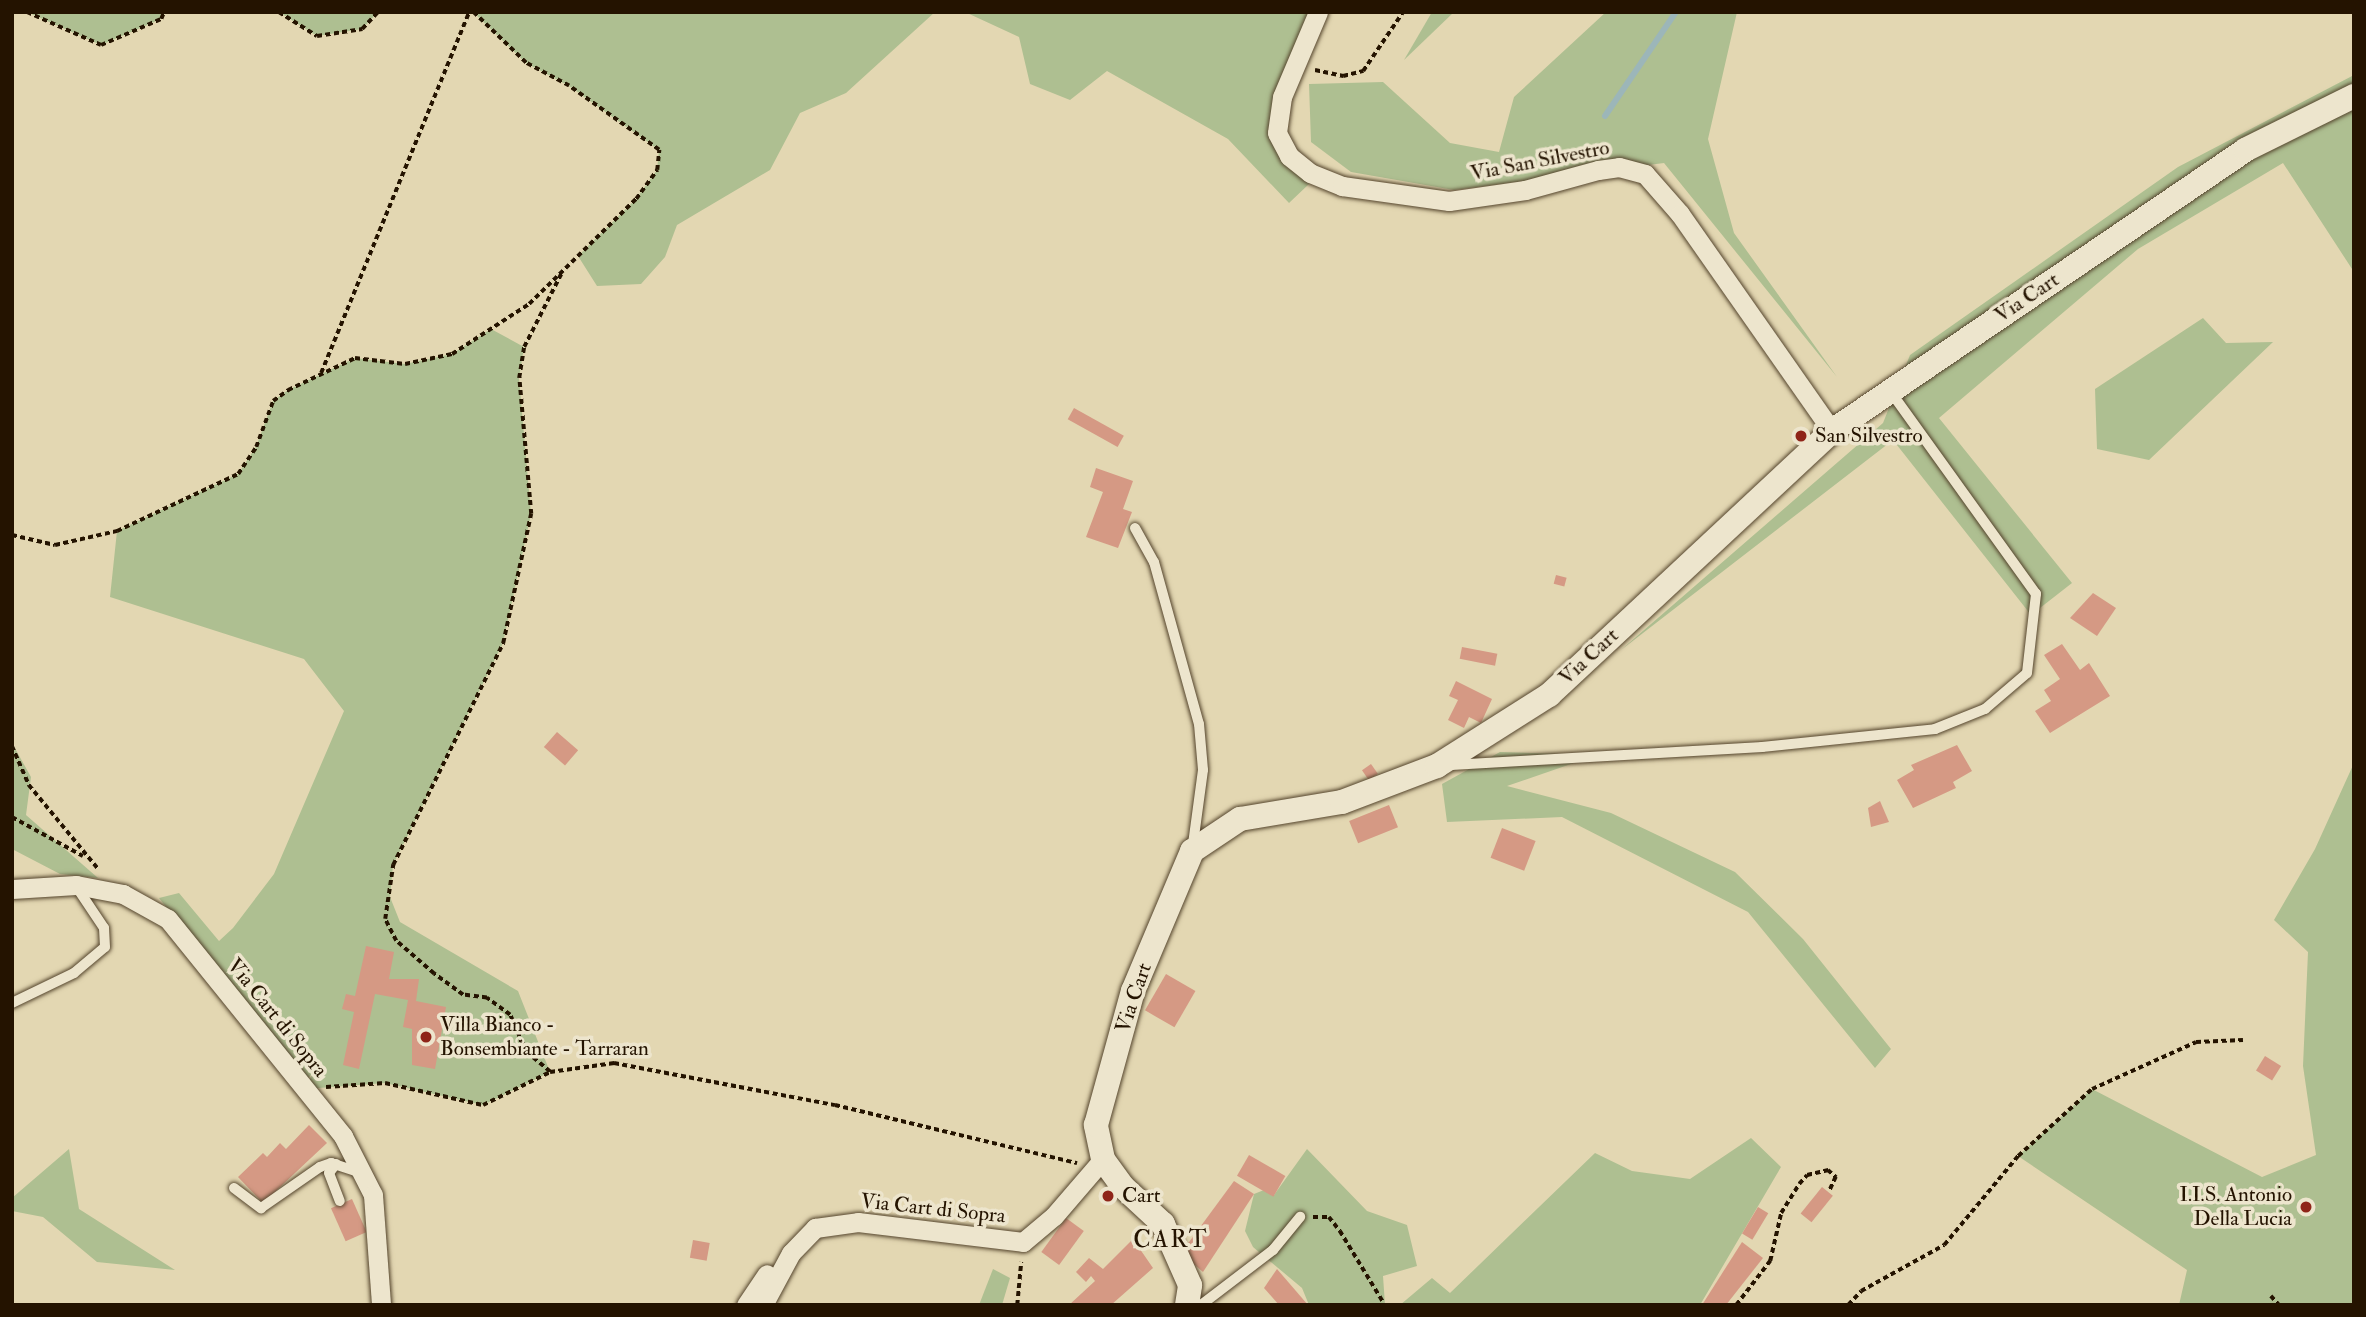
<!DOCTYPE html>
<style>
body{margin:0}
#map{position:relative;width:2366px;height:1317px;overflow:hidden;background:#e3d7b2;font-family:"IM FELL Double Pica",serif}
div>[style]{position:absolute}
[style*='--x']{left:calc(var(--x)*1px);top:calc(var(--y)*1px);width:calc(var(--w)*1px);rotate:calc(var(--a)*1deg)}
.green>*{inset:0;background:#aebf91}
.stream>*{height:6px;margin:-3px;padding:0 3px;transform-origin:3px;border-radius:3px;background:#9cb6b9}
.building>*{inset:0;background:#d59984;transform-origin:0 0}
.path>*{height:3.5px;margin-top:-1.75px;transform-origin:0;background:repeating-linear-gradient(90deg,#241300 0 5px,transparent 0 8.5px)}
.roads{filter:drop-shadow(0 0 2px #54442c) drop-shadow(0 0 2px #54442c)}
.service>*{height:10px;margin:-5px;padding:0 5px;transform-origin:5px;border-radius:5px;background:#ede5cd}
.minor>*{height:19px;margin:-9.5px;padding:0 9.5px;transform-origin:9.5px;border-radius:9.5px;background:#ede5cd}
.tertiary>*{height:24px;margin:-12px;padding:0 12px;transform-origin:12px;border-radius:12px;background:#ede5cd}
.dots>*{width:19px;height:19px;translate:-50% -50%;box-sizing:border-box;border:4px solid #ede5cd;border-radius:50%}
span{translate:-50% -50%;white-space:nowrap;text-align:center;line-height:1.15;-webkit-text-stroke:7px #ede5cd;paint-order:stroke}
.street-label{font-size:21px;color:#241300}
.poi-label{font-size:21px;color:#241300}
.left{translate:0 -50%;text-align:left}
.right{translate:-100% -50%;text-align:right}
.quarter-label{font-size:24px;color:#241300;letter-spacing:2px}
.frame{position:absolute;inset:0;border:14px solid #241300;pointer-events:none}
</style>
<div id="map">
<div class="green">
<i style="clip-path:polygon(27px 12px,164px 12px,161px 19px,101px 45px)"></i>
<i style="clip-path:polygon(279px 12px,378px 12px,362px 29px,317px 36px)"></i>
<i style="clip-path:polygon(473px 12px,935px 12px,846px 93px,800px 113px,770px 170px,677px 225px,665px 257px,641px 284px,597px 286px,578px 256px,636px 199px,657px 170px,659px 150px,569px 86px,526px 63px)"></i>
<i style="clip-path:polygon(965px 12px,1311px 12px,1269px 133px,1309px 184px,1289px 203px,1228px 139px,1107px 71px,1070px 100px,1030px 84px,1019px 37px)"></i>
<i style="clip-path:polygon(1432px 12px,1454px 12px,1404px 60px)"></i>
<i style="clip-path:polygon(1606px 12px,1737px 12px,1708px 139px,1734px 233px,1837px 377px,1664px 163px,1454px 190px,1351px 172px,1311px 142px,1309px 84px,1383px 82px,1450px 143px,1499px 152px,1514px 97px)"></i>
<i style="clip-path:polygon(2354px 75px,2354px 272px,2283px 163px,2138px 249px,1939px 418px,2072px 583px,2031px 615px,1893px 440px,1621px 650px,1883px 423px,1910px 355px,2178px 167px)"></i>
<i style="clip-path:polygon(2203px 318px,2226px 343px,2273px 342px,2149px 460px,2097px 449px,2095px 389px)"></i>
<i style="clip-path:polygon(491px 329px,524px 347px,519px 378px,531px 514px,503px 643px,393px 865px,390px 897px,400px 922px,518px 991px,550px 1072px,483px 1105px,385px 1083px,305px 1089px,314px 1071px,306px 1081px,159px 898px,179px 893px,219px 941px,233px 928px,274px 874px,344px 711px,304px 659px,110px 597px,117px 531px,238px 474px,256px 447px,273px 401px,288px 390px,355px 358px,405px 364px,452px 354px)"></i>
<i style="clip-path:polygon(12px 743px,31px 777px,26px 815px,98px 878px,60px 874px,12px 849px)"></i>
<i style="clip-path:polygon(1500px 752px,1597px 755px,1507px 786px,1611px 813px,1735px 872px,1803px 939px,1891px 1049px,1875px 1068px,1748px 912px,1562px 817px,1447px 822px,1442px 784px)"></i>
<i style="clip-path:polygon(2354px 763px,2354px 1305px,2179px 1305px,2187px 1270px,2018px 1156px,2092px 1089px,2262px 1177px,2316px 1155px,2303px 1066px,2308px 952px,2274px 920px,2315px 849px)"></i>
<i style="clip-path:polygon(1751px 1138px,1781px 1167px,1700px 1305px,1400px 1305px,1432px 1278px,1450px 1293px,1595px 1153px,1632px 1171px,1690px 1179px)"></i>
<i style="clip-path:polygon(69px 1149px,79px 1209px,175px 1270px,97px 1262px,43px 1217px,12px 1211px,12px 1198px)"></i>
<i style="clip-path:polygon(1307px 1149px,1367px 1211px,1407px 1225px,1417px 1266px,1383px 1276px,1385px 1305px,1309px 1305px,1302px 1288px,1253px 1247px,1245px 1231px,1254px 1194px,1264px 1190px,1274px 1195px)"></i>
<i style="clip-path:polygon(993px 1269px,1010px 1278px,1002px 1305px,979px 1305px)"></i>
</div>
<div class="stream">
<i style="--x:1605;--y:116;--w:126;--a:-55.7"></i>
</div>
<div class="building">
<i style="left:1074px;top:408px;width:57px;height:13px;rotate:29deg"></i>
<i style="clip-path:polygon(1096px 468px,1133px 481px,1123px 509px,1132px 512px,1118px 548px,1086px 537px,1103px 492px,1090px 487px)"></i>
<i style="left:1556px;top:575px;width:11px;height:9px;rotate:15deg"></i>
<i style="clip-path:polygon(2093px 593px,2116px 608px,2097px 636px,2070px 618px)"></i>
<i style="clip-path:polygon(2062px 644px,2080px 670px,2089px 663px,2110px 696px,2050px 733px,2035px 711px,2051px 701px,2044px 690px,2060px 679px,2044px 655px)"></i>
<i style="left:1462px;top:647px;width:36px;height:12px;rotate:11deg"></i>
<i style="clip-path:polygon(1456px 681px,1492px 699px,1481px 723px,1469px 717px,1464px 728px,1448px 720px,1458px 700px,1449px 696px)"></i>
<i style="left:557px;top:732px;width:28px;height:20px;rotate:41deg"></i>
<i style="clip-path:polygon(1957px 745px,1972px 771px,1953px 782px,1956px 788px,1913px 808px,1897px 780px,1914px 770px,1911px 765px)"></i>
<i style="left:1371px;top:764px;width:12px;height:11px;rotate:55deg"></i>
<i style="clip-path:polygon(1880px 801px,1889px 822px,1871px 827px,1868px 808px)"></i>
<i style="left:1389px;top:805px;width:24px;height:43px;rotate:68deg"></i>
<i style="left:1502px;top:828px;width:36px;height:32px;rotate:21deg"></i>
<i style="clip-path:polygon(366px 946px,394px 952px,389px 979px,419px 979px,416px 1001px,446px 1007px,435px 1069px,412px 1065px,412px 1029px,403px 1027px,408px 1000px,375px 994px,359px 1069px,343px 1065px,354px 1012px,342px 1009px,346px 994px,355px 996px)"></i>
<i style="left:1166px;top:974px;width:34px;height:42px;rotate:30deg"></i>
<i style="left:2265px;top:1056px;width:19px;height:17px;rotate:32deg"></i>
<i style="clip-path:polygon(309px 1125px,327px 1143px,263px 1203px,238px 1177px,263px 1153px,267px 1157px,280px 1143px,286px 1149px)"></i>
<i style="left:1249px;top:1155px;width:42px;height:24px;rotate:30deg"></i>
<i style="clip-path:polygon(1234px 1181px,1254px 1194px,1203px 1272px,1181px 1253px)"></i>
<i style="left:1822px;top:1187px;width:14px;height:34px;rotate:39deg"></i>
<i style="left:352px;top:1199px;width:36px;height:23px;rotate:66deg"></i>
<i style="left:1758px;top:1207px;width:12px;height:31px;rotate:31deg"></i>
<i style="left:1066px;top:1218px;width:22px;height:42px;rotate:36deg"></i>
<i style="clip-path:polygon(1133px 1239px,1153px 1268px,1111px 1305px,1069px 1305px,1095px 1281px,1091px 1276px,1086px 1282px,1076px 1272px,1089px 1258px,1103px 1269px)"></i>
<i style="left:693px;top:1240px;width:17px;height:18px;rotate:10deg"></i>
<i style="clip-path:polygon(1742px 1242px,1763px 1258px,1726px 1305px,1702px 1305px)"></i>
<i style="clip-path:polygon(1277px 1269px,1308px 1305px,1279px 1305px,1264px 1288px)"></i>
</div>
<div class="path">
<i style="--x:27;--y:12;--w:81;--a:24"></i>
<i style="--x:101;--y:45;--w:65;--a:-23.4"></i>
<i style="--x:161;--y:19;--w:8;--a:-67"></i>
<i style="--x:279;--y:12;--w:45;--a:32.3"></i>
<i style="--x:317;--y:36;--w:46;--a:-8.8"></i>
<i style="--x:362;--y:29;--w:23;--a:-47"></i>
<i style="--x:1315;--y:70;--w:29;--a:12"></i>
<i style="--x:1343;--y:76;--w:21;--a:-14"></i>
<i style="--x:1363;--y:71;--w:71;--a:-55.9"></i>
<i style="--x:321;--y:373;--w:390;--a:-67.7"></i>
<i style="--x:12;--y:535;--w:44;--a:13.1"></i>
<i style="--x:55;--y:545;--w:64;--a:-12.7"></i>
<i style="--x:117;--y:531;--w:134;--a:-25.2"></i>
<i style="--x:238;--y:474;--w:32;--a:-56"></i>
<i style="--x:256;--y:447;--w:49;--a:-69.7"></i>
<i style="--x:273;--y:401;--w:19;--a:-36"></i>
<i style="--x:288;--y:390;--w:74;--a:-25.5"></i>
<i style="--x:355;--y:358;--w:50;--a:6.8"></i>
<i style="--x:405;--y:364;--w:48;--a:-12"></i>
<i style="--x:452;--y:354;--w:92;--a:-33"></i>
<i style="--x:529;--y:304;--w:150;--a:-44.5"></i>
<i style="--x:636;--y:199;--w:36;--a:-54"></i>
<i style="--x:657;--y:170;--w:20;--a:-84"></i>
<i style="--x:659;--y:150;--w:110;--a:-144.6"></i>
<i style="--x:569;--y:86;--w:49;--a:-151.9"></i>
<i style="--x:526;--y:63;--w:74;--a:-136.1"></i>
<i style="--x:12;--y:746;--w:43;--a:66.4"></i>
<i style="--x:29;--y:785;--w:110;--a:50.5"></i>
<i style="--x:12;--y:817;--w:81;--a:28.8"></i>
<i style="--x:550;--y:1072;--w:31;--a:-140"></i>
<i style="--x:526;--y:1052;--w:40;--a:-113.4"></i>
<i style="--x:510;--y:1015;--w:29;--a:-144"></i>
<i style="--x:487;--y:998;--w:24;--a:-173"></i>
<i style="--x:463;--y:995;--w:36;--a:-144"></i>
<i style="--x:434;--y:974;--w:50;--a:-139"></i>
<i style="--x:396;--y:941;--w:25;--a:-117"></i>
<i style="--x:385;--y:919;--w:55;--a:-81.6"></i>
<i style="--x:393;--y:865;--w:248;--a:-63.6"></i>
<i style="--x:503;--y:643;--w:132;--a:-77.8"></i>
<i style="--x:531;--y:514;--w:137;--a:-95"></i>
<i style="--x:519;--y:378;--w:31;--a:-81"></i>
<i style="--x:524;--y:347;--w:82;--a:-63.1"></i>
<i style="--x:326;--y:1087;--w:59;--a:-3.9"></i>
<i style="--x:385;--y:1083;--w:100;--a:12.7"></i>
<i style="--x:483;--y:1105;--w:75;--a:-26.2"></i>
<i style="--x:550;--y:1072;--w:65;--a:-8"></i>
<i style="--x:614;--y:1063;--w:225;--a:10.8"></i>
<i style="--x:835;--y:1105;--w:249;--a:13.5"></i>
<i style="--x:1313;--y:1217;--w:16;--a:0"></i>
<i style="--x:1329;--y:1217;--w:18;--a:52"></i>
<i style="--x:1340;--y:1231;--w:87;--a:58.7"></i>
<i style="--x:2271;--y:1296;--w:12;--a:48"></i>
<i style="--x:1017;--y:1305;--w:43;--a:-84.7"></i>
<i style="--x:1736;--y:1305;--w:56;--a:-52.3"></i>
<i style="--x:1770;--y:1261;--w:49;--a:-77.1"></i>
<i style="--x:1781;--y:1213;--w:34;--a:-58"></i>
<i style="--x:1799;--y:1184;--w:12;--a:-48"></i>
<i style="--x:1807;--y:1175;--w:22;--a:-13"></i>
<i style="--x:1828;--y:1170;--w:11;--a:41"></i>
<i style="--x:1836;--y:1177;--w:14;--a:115"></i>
<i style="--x:1848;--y:1305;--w:19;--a:-47"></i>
<i style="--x:1861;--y:1291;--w:95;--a:-29"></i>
<i style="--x:1944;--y:1245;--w:116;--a:-50.3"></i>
<i style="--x:2018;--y:1156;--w:100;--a:-42.2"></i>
<i style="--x:2092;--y:1089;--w:114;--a:-24.3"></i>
<i style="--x:2196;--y:1042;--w:47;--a:-2.4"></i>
</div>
<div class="roads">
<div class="service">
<i style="--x:1135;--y:528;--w:39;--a:61"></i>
<i style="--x:1154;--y:562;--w:168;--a:74.5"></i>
<i style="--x:1199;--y:724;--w:46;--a:85"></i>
<i style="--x:1203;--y:770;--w:75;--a:97.7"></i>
<i style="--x:1451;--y:765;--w:312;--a:-3.3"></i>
<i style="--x:1762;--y:747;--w:174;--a:-5.9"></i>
<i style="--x:1935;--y:729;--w:54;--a:-21.8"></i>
<i style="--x:1985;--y:709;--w:55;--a:-40.6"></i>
<i style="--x:2027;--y:673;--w:80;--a:-83.5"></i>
<i style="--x:2036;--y:594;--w:249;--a:-125.7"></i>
<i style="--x:12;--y:1003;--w:69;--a:-25.8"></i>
<i style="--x:74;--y:973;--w:40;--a:-40"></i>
<i style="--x:105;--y:947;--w:19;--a:-93"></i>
<i style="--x:104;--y:928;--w:50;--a:-123.7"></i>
<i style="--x:336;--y:1164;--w:11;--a:128"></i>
<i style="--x:329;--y:1173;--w:30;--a:69"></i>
<i style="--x:234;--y:1188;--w:34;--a:37"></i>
<i style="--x:261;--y:1208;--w:72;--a:-34.8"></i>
<i style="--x:320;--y:1167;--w:12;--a:-20"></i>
<i style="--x:331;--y:1163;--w:28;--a:18"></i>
<i style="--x:1201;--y:1305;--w:91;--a:-37.4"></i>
<i style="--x:1273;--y:1250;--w:43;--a:-50.7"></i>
</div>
<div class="minor">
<i style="--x:1318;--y:12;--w:92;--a:113"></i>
<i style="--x:1282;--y:97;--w:36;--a:98"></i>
<i style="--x:1277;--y:133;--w:26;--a:62"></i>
<i style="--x:1289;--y:156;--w:27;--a:39"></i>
<i style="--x:1310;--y:173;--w:35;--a:22"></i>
<i style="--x:1342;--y:186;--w:108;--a:8"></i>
<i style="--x:1449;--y:201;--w:77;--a:-8.2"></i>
<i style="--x:1525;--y:190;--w:76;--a:-15.3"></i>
<i style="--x:1598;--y:170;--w:21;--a:-8"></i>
<i style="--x:1619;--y:167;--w:27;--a:15"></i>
<i style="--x:1645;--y:174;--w:53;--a:48.8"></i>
<i style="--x:1680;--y:214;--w:265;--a:55"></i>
<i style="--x:12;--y:889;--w:64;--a:-3.6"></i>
<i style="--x:76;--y:885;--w:48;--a:10.8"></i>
<i style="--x:123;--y:894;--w:51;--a:29.1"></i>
<i style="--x:168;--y:919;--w:279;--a:51.1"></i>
<i style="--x:343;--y:1136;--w:66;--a:63"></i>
<i style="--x:373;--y:1195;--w:110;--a:85.8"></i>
<i style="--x:746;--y:1305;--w:37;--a:-56"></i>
<i style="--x:763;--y:1305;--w:59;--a:-61.7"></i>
<i style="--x:791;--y:1253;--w:35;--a:-46"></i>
<i style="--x:815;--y:1228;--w:43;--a:-7.9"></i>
<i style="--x:858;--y:1222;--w:166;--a:6.9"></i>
<i style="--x:1023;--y:1242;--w:40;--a:-40"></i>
<i style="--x:1054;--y:1216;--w:75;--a:-49.3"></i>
</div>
<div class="tertiary">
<i style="--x:1187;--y:1305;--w:20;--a:-81"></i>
<i style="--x:1190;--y:1285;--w:67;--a:-113.9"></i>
<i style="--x:1163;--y:1224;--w:54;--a:-137.2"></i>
<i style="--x:1123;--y:1187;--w:34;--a:-126"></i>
<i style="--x:1103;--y:1159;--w:35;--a:-102"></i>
<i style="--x:1096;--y:1125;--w:139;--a:-74.6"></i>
<i style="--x:1133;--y:991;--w:152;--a:-67.1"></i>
<i style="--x:1192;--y:851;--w:58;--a:-33.7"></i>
<i style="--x:1240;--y:819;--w:103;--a:-9.5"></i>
<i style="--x:1342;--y:802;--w:102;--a:-20.8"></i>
<i style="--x:1437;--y:766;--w:133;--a:-32.4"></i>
<i style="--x:1549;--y:695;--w:387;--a:-43"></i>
<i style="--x:1832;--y:431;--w:500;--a:-34.2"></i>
<i style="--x:2245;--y:150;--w:122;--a:-26.4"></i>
</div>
</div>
<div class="dots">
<i style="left:1801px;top:436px;background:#8f2418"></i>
<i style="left:426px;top:1037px;background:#8f2418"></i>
<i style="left:1108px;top:1196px;background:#8f2418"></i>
<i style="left:2306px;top:1207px;background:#8f2418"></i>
</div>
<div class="street-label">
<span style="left:1540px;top:161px;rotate:-11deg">Via San Silvestro</span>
<span style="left:2027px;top:298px;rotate:-34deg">Via Cart</span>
<span style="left:1589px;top:657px;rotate:-43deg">Via Cart</span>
<span style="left:1134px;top:998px;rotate:-71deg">Via Cart</span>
<span style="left:277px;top:1018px;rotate:51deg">Via Cart di Sopra</span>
<span style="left:933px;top:1209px;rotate:6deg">Via Cart di Sopra</span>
</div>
<div class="poi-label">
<span class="left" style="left:1815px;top:436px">San Silvestro</span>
<span class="left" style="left:440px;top:1037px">Villa Bianco -<br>Bonsembiante - Tarraran</span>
<span class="right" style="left:2292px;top:1207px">I.I.S. Antonio<br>Della Lucia</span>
<span class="left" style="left:1122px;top:1196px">Cart</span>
</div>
<div class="quarter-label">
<span style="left:1171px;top:1240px">CART</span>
</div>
<div class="frame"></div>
</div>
